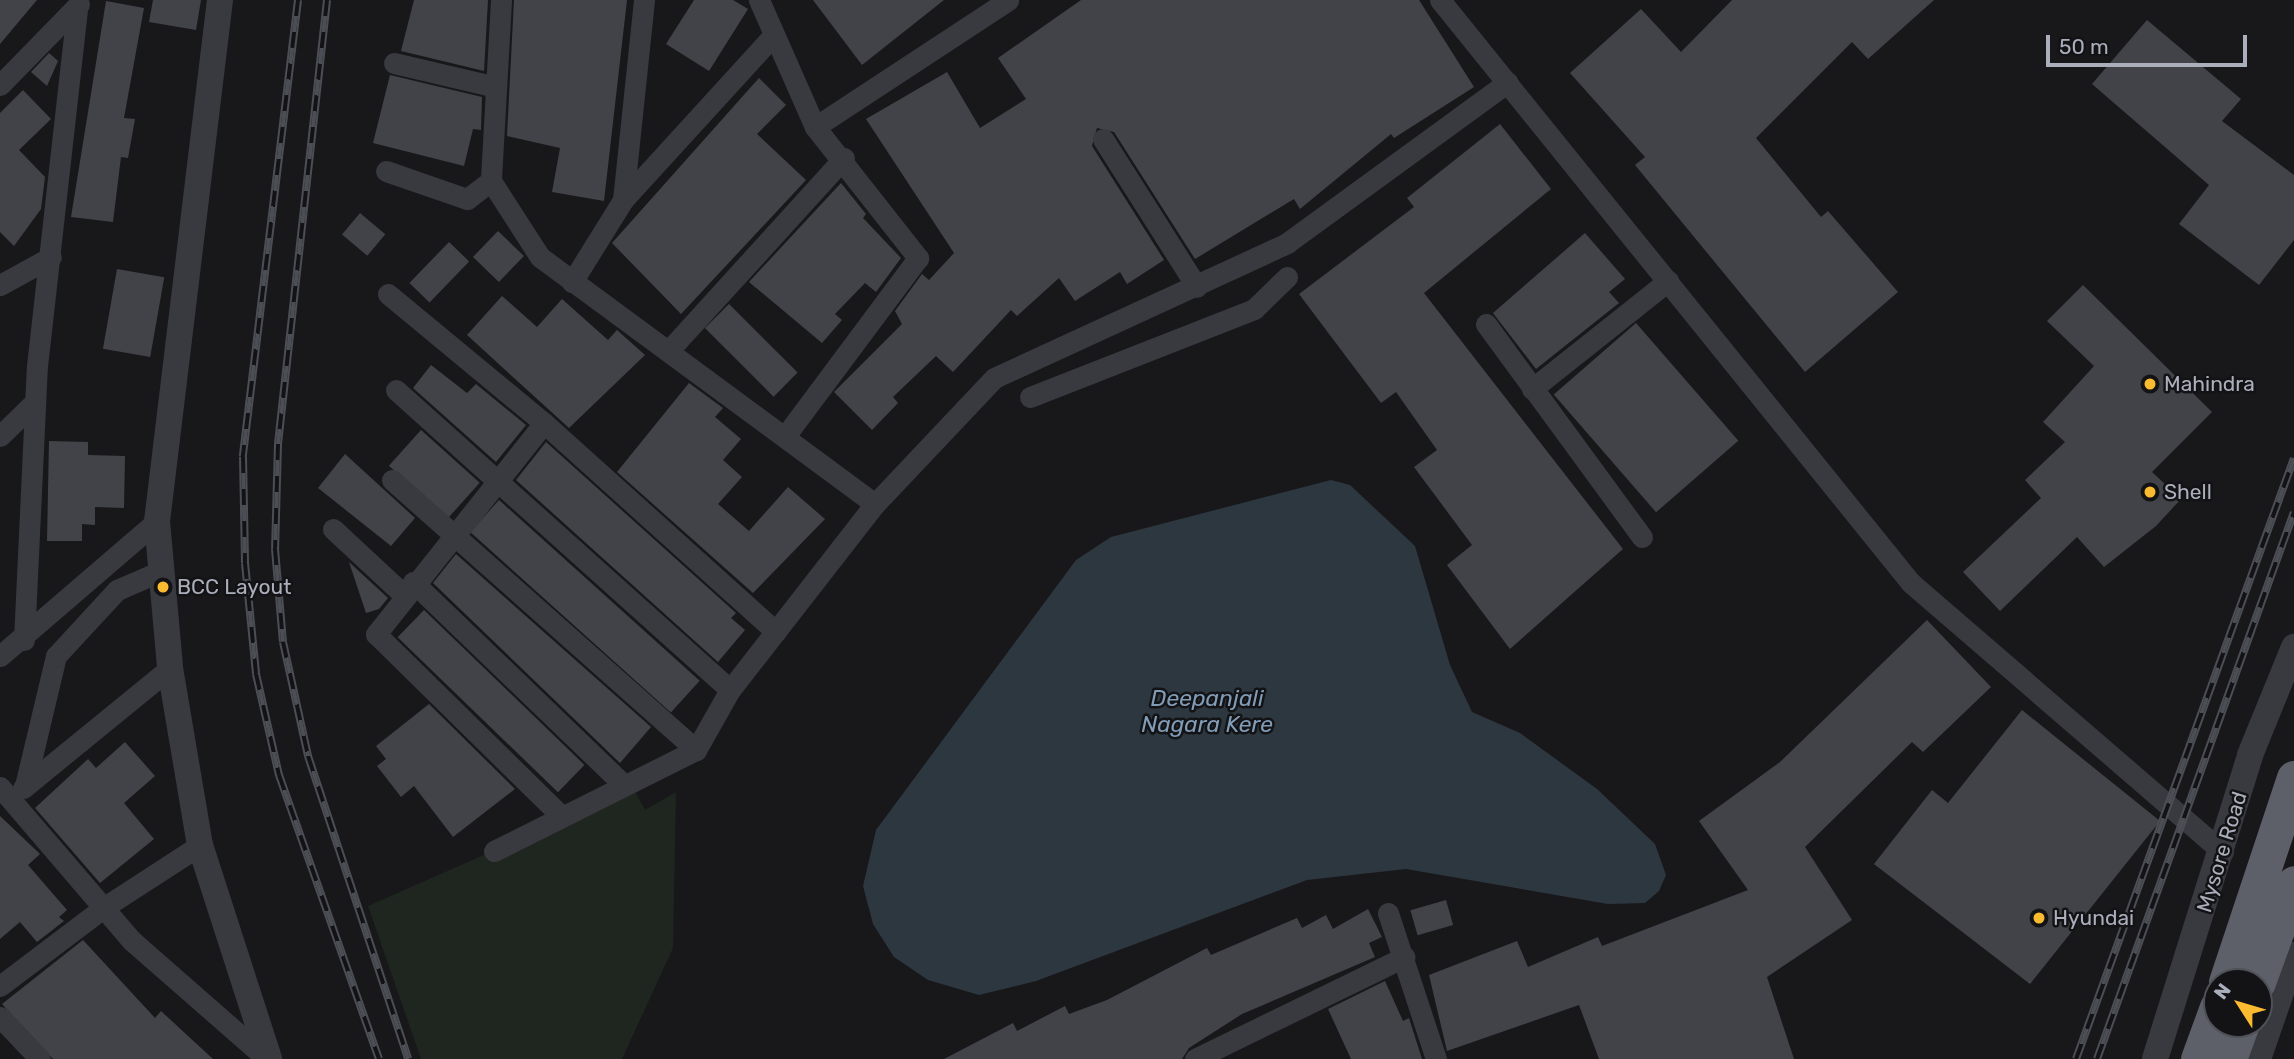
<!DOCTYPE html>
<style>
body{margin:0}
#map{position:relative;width:2294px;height:1059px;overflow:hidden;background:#18181b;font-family:Rubik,sans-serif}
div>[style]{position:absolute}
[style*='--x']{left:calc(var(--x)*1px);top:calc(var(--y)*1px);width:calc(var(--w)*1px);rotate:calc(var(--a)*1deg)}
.green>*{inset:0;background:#1e261f}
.water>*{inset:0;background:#2d3740}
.building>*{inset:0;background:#424348;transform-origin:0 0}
.minor>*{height:21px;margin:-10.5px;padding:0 10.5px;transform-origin:10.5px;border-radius:10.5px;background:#393a40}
.tertiary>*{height:26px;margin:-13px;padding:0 13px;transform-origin:13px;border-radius:13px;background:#393a40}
.trunk>*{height:35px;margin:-17.5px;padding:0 17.5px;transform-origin:17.5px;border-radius:17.5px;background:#5d6068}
.rail>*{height:8px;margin-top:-4px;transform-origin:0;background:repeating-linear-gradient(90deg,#131316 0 16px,#4c4e55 0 32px);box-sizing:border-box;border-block:2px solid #4c4e55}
.dots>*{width:19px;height:19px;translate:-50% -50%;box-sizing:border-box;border:4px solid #131316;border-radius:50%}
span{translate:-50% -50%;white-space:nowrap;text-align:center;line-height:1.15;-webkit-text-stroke:5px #131316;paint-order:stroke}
.poi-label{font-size:21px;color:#aaafbb}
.left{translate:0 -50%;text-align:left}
.street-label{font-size:21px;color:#aaafbb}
.water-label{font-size:23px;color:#809cb7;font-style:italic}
.north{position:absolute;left:2203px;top:968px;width:70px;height:70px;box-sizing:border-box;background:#131316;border:2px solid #4f5158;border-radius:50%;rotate:307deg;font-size:19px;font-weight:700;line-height:28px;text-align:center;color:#aaafbb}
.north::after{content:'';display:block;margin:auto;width:24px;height:32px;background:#fbbb30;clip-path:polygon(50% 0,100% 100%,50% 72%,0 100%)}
.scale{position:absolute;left:2046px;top:35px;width:201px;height:32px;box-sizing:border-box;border:4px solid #aaafbb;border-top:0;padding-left:9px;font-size:21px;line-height:24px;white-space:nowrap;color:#aaafbb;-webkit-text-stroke:5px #131316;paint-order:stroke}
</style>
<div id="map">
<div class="green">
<i style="clip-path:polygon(634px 789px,645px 810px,676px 792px,673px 948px,622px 1059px,421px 1059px,368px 906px)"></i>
</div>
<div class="water">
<i style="clip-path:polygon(1331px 480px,1350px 485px,1415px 546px,1450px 665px,1472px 712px,1520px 733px,1597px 789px,1655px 844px,1666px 875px,1659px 891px,1645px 903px,1608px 904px,1406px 869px,1307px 880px,1036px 981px,979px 995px,928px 980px,894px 957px,873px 924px,863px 886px,876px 830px,1076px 560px,1111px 537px)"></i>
</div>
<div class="building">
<i style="clip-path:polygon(0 0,37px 0,0 44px)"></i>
<i style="clip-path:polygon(153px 0,201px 0,196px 30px,149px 22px)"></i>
<i style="clip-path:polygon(414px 0,488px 0,484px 71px,401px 51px)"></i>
<i style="clip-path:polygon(514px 0,627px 0,604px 201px,552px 192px,560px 148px,507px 136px)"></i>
<i style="clip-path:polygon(694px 0,733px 0,748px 9px,709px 71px,666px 44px)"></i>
<i style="clip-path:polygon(813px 0,944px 0,862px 65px)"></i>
<i style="clip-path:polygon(1081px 0,1419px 0,1474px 87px,1394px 138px,1391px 134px,1300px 209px,1294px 199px,1195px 259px,1114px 132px,1097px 128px,1092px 146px,1164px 260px,1127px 284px,1120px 272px,1075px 301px,1059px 278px,1017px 316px,1011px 310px,953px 372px,936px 356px,893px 397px,898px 403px,872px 430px,834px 392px,902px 324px,895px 311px,922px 274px,929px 280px,954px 253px,866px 119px,947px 72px,980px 128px,1026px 99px,998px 58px)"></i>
<i style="clip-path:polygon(1732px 0,1934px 0,1868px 59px,1852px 42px,1756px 138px,1821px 217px,1828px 211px,1898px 292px,1805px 372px,1635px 165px,1645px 157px,1570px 73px,1641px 9px,1681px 52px)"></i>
<i style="clip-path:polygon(106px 1px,144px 8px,124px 118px,135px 119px,128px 158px,121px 157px,113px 222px,71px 217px)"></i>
<i style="clip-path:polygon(2147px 20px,2241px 99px,2222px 121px,2294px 175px,2294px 240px,2259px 285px,2179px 224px,2209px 185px,2092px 84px)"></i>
<i style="clip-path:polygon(49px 53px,58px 61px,47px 86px,31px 72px)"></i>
<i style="clip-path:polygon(390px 75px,482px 97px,481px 130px,473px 129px,464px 166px,373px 143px)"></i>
<i style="clip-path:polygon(759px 78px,786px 105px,757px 134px,806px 180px,681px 314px,612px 243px)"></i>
<i style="clip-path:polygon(23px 90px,51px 119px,19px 150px,45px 177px,41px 209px,14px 246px,0 232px,0 113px)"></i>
<i style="clip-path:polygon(1500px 124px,1551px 189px,1424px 293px,1623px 549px,1510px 649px,1447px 565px,1472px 545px,1414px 467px,1437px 450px,1396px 392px,1381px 403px,1299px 294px,1414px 207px,1407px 198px)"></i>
<i style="clip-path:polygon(841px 183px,866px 214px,863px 218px,901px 258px,876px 292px,865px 283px,835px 314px,842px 320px,822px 343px,749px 282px)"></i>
<i style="left:360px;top:213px;width:33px;height:28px;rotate:40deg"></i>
<i style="left:498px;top:231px;width:36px;height:36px;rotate:44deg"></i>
<i style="clip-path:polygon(1585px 233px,1625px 279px,1609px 292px,1619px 303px,1536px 369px,1493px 313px)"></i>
<i style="left:449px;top:242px;width:28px;height:57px;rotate:44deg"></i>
<i style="left:117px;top:269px;width:48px;height:81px;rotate:10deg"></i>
<i style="clip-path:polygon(2083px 285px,2212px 412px,2152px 472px,2181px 499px,2156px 526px,2104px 567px,2077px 537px,2000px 611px,1963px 572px,2041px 498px,2025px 480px,2065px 442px,2043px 422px,2094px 366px,2047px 321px)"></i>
<i style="clip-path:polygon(502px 296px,537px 327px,562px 299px,608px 340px,617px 330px,645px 355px,569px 428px,467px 335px)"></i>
<i style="left:729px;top:304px;width:97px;height:34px;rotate:45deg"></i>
<i style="left:1636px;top:323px;width:156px;height:109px;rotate:49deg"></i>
<i style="clip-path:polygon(431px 365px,467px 393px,476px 384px,526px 425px,496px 462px,413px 388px)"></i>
<i style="clip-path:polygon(689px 383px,723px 408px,715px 417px,741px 439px,723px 460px,742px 477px,718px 504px,749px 531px,788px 487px,825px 519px,753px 593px,617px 472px)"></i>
<i style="left:421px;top:430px;width:79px;height:48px;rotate:42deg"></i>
<i style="clip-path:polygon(49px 441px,88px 442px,88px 455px,125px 456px,124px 508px,95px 507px,95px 525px,82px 524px,82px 541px,47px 541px)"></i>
<i style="clip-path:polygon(546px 442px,736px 613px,731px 618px,745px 630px,718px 662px,516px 480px)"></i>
<i style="clip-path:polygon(345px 454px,415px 518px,391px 546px,318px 488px)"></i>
<i style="left:499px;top:500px;width:270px;height:43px;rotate:42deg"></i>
<i style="clip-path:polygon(456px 554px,651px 727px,620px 763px,433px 583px)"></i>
<i style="clip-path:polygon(349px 562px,388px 598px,379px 609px,366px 613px)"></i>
<i style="left:424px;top:610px;width:223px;height:38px;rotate:44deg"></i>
<i style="clip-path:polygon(1927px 620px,1991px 687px,1923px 752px,1912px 742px,1805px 847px,1852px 920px,1767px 977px,1794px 1059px,1599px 1059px,1579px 1005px,1447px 1051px,1429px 975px,1517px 941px,1528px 967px,1598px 937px,1602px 946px,1748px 890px,1699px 821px,1780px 762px)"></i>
<i style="clip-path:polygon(429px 704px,515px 789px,453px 837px,414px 786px,401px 797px,377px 766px,386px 759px,376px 746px)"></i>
<i style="clip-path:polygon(2022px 710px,2160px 821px,2030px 984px,1874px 864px,1932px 790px,1948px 803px)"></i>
<i style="clip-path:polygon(125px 742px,155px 776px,124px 803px,154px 839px,100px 883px,35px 808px,88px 759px,96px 768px)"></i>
<i style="clip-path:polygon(0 816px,40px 854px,28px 865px,67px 910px,59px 917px,64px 921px,37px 942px,20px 922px,0 939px)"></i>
<i style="left:1446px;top:900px;width:26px;height:37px;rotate:74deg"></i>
<i style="clip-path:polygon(1368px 909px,1382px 937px,1369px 943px,1375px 957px,1242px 1014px,1189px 1048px,1182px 1059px,944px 1059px,1013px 1023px,1017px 1031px,1065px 1006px,1069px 1014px,1107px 1000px,1207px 948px,1211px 955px,1297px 918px,1302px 928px,1326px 915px,1333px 929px)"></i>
<i style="clip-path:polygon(83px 940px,155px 1018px,161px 1011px,213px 1059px,53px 1059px,2px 1004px)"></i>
<i style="clip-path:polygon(1385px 981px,1403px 1021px,1409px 1018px,1422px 1059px,1351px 1059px,1328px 1009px)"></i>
</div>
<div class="minor">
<i style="--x:501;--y:0;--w:181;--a:93.2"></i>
<i style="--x:491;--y:181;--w:90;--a:57.2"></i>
<i style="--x:540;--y:257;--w:416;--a:36.4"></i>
<i style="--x:759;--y:0;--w:139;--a:66.2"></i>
<i style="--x:815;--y:127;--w:167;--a:51.8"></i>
<i style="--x:918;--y:258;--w:219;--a:126.7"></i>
<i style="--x:1440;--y:0;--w:749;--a:51.07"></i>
<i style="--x:1911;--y:583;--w:412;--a:40.8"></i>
<i style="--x:394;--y:63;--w:105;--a:13.2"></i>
<i style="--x:0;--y:85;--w:113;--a:-45.7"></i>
<i style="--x:815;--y:127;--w:231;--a:-33.3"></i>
<i style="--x:1103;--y:139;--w:175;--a:57.6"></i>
<i style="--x:386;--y:171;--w:86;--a:19.1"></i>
<i style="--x:467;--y:199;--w:30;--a:-37"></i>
<i style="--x:623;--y:200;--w:201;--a:-84"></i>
<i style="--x:572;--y:282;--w:97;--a:-58.1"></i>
<i style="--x:623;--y:200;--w:219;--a:-47.6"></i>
<i style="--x:0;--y:285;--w:58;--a:-28.8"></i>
<i style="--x:388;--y:294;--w:202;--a:39.6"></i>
<i style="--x:544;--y:423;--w:312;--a:42"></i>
<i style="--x:1486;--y:324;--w:264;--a:53.8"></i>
<i style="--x:671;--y:348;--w:257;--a:-47.7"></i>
<i style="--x:1532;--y:389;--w:174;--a:-38.5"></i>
<i style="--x:396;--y:390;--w:449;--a:41.9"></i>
<i style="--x:1030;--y:397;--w:241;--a:-21.4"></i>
<i style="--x:1254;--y:309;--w:46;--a:-44.1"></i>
<i style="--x:544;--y:423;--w:270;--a:128.5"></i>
<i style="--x:376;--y:634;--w:258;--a:44.5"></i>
<i style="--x:0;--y:436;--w:49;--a:-44.2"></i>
<i style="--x:392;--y:480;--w:407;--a:41.6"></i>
<i style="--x:333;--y:529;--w:97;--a:42.9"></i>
<i style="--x:413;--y:582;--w:290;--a:43.9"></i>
<i style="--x:24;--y:640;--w:274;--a:-87.3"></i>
<i style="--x:37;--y:366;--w:361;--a:-83.6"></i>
<i style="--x:0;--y:656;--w:207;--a:-40.7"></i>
<i style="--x:25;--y:786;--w:134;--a:-76.6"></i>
<i style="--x:56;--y:656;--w:90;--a:-47.3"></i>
<i style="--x:117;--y:590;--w:48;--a:-23.4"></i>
<i style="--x:0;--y:787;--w:201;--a:49.4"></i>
<i style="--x:131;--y:940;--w:181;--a:41.2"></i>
<i style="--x:23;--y:788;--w:190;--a:-39.2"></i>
<i style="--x:494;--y:851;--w:226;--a:-26.6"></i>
<i style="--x:696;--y:750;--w:69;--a:-60.5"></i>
<i style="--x:730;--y:690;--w:236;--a:-52.1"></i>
<i style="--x:875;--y:504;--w:173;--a:-46.6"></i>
<i style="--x:994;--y:378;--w:323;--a:-24.7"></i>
<i style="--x:1287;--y:243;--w:273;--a:-36.1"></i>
<i style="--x:1388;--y:913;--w:154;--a:71.8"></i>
<i style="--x:0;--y:986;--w:129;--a:-37.1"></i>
<i style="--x:103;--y:908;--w:116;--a:-33"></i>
<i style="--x:0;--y:1017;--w:58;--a:46.4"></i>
<i style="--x:1195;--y:1059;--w:233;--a:-26"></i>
</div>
<div class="tertiary">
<i style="--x:220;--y:0;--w:525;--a:96.89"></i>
<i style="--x:157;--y:521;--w:148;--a:84.9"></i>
<i style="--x:170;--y:668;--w:180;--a:80.4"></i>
<i style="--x:200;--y:845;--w:225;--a:72.1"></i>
<i style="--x:2155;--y:1059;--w:318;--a:-72.6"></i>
<i style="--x:2250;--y:755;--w:117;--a:-67.8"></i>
<i style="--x:2258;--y:1059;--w:110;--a:-70.9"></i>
</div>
<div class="trunk">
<i style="--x:2226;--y:982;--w:215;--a:-71.6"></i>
<i style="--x:2258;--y:982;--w:105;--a:-70"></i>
<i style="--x:2198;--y:1059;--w:55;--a:-69.9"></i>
<i style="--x:2229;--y:1059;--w:37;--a:-70"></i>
</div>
<div class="rail">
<i style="--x:298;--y:0;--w:460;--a:96.9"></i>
<i style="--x:243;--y:457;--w:106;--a:88.9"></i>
<i style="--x:245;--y:563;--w:112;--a:84.3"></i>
<i style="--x:256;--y:674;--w:104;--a:77.2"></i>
<i style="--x:279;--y:775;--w:301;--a:70.6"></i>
<i style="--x:327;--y:0;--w:447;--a:96.3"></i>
<i style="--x:278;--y:444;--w:105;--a:91.6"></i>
<i style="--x:275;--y:549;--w:93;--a:85.1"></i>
<i style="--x:283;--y:642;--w:117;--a:77.6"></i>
<i style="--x:308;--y:756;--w:319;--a:71.7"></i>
<i style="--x:2076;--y:1059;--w:639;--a:-70.06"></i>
<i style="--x:2097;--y:1059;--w:581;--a:-70.19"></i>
</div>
<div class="dots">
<i style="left:2150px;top:384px;background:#fbbb30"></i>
<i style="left:2150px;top:492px;background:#fbbb30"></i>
<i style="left:163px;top:587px;background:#fbbb30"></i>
<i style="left:2039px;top:918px;background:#fbbb30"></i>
</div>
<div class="poi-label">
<span class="left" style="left:2164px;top:384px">Mahindra</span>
<span class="left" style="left:2164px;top:492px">Shell</span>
<span class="left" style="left:177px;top:587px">BCC Layout</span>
<span class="left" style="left:2053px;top:918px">Hyundai</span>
</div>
<div class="street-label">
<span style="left:2222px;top:852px;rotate:-73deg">Mysore Road</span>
</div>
<div class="water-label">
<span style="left:1207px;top:711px">Deepanjali<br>Nagara Kere</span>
</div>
<div class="north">N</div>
<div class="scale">50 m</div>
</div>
